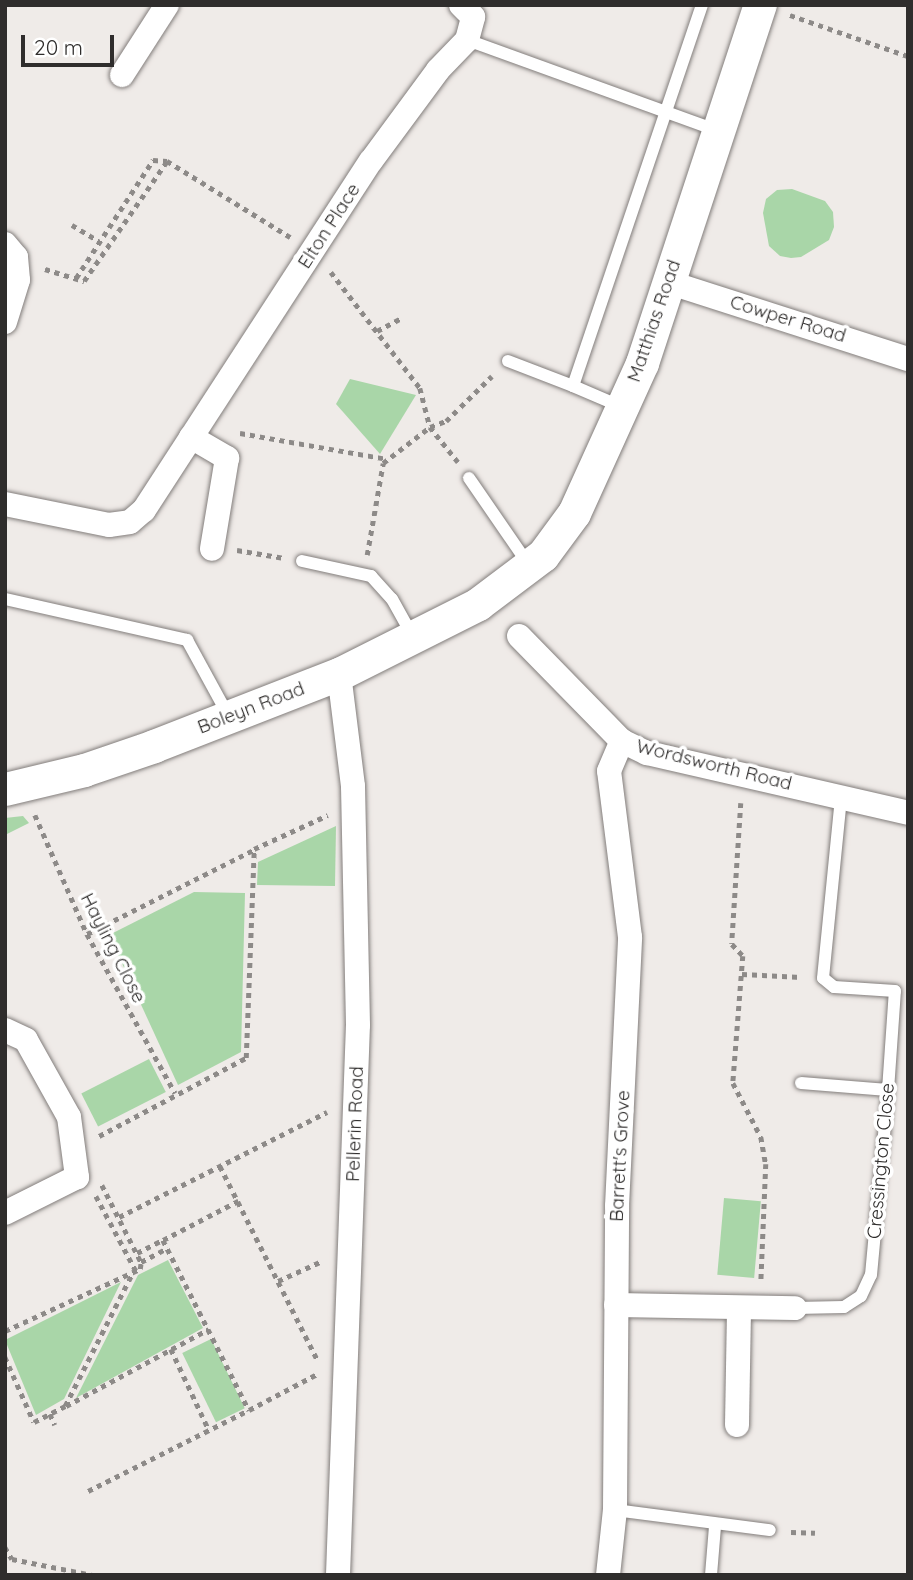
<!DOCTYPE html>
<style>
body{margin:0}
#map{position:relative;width:913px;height:1580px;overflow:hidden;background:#efebe8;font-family:Quicksand,sans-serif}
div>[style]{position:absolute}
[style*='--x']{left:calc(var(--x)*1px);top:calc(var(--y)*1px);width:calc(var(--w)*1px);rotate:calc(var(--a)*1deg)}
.green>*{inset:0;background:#a9d6a8;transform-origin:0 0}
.path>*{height:4.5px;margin-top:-2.25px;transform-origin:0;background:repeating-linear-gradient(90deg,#8d8a88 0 5px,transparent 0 10px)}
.roads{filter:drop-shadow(0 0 2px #827d7b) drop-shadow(0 0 2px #827d7b)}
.lane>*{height:12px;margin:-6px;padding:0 6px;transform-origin:6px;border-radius:6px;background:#fff}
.street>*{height:24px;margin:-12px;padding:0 12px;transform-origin:12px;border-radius:12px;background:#fff}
.secondary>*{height:33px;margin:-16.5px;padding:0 16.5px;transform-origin:16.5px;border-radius:16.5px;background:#fff}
span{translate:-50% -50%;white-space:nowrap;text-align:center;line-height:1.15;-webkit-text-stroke:7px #fff;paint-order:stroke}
.street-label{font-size:19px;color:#2f2d2c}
.frame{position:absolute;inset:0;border:7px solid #2f2d2c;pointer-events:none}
.scale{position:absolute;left:21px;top:35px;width:93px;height:32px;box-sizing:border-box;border:4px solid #2f2d2c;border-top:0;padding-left:9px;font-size:21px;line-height:24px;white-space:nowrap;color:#2f2d2c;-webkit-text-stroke:5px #fff;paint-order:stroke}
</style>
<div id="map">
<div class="green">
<i style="clip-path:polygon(792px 189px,825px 201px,833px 212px,834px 227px,829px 240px,801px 257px,791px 258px,780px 256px,769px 246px,763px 213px,766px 199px,777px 190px)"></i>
<i style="clip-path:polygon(350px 379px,416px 395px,380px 454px,336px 404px)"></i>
<i style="clip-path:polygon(23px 816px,29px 823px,5px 835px,5px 818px)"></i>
<i style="clip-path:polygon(336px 826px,335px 886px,257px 885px,258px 862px)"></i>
<i style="clip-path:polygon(194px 892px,245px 893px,241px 1052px,178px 1085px,109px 935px)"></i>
<i style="left:149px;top:1059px;width:37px;height:76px;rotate:63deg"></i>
<i style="left:724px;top:1198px;width:37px;height:77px;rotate:5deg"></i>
<i style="clip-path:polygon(168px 1260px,203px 1328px,76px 1398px,138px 1275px)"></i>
<i style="clip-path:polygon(121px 1282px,64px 1399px,36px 1415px,5px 1340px)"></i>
<i style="left:211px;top:1339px;width:77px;height:32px;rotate:64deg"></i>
</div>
<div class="path">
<i style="--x:790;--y:15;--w:125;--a:19.2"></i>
<i style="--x:72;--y:225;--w:31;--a:31"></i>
<i style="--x:45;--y:269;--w:41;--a:17.1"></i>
<i style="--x:84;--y:281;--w:146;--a:-55.3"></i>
<i style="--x:167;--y:161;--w:145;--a:31.7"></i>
<i style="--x:331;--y:272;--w:146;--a:52.5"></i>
<i style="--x:420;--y:388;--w:40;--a:75.6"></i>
<i style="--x:430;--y:427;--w:17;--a:-21"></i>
<i style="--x:446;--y:421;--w:64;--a:-44.4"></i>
<i style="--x:76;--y:278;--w:141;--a:-56.9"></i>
<i style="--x:153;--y:160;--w:14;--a:4"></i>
<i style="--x:377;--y:331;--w:26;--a:-28"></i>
<i style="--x:240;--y:433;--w:149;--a:10"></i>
<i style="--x:237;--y:550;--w:48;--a:9.7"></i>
<i style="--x:367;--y:555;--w:93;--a:-80.1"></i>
<i style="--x:383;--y:463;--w:59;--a:-37.5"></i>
<i style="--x:430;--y:427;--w:45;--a:51.3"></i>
<i style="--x:741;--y:803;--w:141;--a:93.7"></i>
<i style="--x:732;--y:944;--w:16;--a:47"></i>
<i style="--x:743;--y:956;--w:127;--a:94.5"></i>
<i style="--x:733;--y:1083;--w:61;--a:62.6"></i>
<i style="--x:761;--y:1137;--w:27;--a:80"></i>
<i style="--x:766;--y:1164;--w:118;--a:92.4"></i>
<i style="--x:35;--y:815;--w:130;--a:66.4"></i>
<i style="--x:87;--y:934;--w:182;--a:61"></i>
<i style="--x:87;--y:934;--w:186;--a:-26.8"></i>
<i style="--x:742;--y:974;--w:59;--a:2.9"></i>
<i style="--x:99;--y:1136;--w:166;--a:-28"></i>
<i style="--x:246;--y:1058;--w:209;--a:-87.8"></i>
<i style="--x:254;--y:849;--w:81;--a:-24.7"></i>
<i style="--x:220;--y:1166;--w:216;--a:63.3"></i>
<i style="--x:102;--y:1185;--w:86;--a:63.1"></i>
<i style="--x:141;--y:1262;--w:30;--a:-28"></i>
<i style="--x:96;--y:1196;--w:85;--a:61.9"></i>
<i style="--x:119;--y:1217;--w:233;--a:-26.8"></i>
<i style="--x:163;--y:1240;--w:85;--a:-27.5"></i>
<i style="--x:137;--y:1253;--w:29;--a:-27"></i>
<i style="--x:163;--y:1240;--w:191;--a:63.2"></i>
<i style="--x:249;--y:1410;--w:77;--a:-27.9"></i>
<i style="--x:278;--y:1281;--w:48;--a:-24.4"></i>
<i style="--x:5;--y:1331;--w:149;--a:-24.7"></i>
<i style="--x:140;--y:1269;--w:7;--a:-82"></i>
<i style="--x:171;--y:1349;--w:89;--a:64.9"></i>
<i style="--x:5;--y:1357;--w:71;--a:66"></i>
<i style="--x:34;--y:1422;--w:35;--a:-27"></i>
<i style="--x:65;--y:1406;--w:150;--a:-63.1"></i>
<i style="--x:66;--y:1406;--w:162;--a:-28.3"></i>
<i style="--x:50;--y:1414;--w:12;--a:66"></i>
<i style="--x:88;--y:1491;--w:180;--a:-26.7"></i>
<i style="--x:791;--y:1532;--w:24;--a:2"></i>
<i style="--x:5;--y:1547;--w:14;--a:60"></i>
<i style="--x:12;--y:1559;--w:83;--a:11.2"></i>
</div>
<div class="roads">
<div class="lane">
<i style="--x:467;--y:40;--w:267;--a:19.9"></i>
<i style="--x:508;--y:361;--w:70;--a:21"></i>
<i style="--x:622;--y:407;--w:53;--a:-156.8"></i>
<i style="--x:573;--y:386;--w:402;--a:-71.3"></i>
<i style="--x:469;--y:478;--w:104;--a:55.5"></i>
<i style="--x:302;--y:561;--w:71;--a:12.3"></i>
<i style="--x:371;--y:576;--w:31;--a:48"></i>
<i style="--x:392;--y:599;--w:41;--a:60.9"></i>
<i style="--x:5;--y:599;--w:187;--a:12.7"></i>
<i style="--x:187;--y:640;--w:85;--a:61.3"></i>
<i style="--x:801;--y:1083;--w:87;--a:4.6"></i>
<i style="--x:795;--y:1308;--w:49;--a:-1.2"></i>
<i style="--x:844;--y:1307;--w:20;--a:-33"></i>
<i style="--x:861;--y:1296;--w:23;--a:-65"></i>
<i style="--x:871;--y:1275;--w:186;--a:-84.7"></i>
<i style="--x:888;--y:1090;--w:99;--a:-86"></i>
<i style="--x:895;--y:991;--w:61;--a:-176.2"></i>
<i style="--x:834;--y:987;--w:14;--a:-141"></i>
<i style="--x:823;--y:978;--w:182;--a:-84.3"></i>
<i style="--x:615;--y:1510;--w:156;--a:7.4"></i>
<i style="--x:711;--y:1575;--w:49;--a:-85.3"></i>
</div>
<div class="street">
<i style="--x:122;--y:75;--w:83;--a:-57.3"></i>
<i style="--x:5;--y:244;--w:17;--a:50"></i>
<i style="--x:16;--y:257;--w:23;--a:85"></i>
<i style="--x:18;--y:280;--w:44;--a:107.2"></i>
<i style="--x:668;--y:282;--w:252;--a:17.8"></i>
<i style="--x:191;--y:437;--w:42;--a:30.3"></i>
<i style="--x:227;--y:458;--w:92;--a:99.4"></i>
<i style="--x:5;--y:504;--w:106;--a:11.4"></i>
<i style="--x:109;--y:525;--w:21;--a:-8"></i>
<i style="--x:130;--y:522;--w:18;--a:-41"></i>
<i style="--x:144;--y:510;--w:416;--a:-57"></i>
<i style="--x:371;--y:161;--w:113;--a:-53.6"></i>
<i style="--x:438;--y:70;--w:42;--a:-46"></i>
<i style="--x:467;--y:40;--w:24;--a:-75"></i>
<i style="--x:473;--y:17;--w:17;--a:-135"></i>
<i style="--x:519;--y:636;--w:147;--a:45.6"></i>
<i style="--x:622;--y:741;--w:28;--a:26"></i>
<i style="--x:647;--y:753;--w:268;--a:12.9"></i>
<i style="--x:5;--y:1030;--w:23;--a:25"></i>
<i style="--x:26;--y:1040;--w:88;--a:60.8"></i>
<i style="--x:69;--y:1117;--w:61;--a:82.4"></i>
<i style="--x:77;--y:1177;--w:80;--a:153.4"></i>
<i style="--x:616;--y:1305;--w:179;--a:1"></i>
<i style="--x:737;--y:1425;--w:116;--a:-89"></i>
<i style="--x:338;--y:1575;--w:550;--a:-87.92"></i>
<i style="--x:358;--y:1025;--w:239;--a:-91.2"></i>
<i style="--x:353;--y:786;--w:113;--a:-97.1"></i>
<i style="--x:608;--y:1575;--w:65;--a:-83.9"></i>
<i style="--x:615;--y:1510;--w:304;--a:-89.6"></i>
<i style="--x:617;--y:1206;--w:269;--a:-87.2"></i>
<i style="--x:630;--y:937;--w:167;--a:-97.2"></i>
<i style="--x:609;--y:771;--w:33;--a:-67"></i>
</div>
<div class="secondary">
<i style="--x:5;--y:789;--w:81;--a:-13.5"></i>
<i style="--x:84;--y:770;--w:74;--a:-18.9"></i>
<i style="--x:154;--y:746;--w:199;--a:-21.3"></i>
<i style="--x:339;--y:674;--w:156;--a:-26.7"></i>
<i style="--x:478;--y:604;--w:81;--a:-37"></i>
<i style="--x:543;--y:555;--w:52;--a:-53.6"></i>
<i style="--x:574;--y:513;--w:165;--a:-65.6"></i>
<i style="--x:642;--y:363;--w:377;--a:-71.8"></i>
</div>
</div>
<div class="street-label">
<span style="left:329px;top:226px;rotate:-57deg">Elton Place</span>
<span style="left:788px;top:319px;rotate:17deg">Cowper Road</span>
<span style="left:654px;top:321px;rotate:-71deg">Matthias Road</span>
<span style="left:251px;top:708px;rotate:-21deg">Boleyn Road</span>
<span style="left:714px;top:765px;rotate:14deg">Wordsworth Road</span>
<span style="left:113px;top:948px;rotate:63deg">Hayling Close</span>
<span style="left:355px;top:1124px;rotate:-88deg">Pellerin Road</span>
<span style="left:620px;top:1156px;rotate:-87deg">Barrett's Grove</span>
<span style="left:881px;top:1161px;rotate:-85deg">Cressington Close</span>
</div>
<div class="frame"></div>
<div class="scale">20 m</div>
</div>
